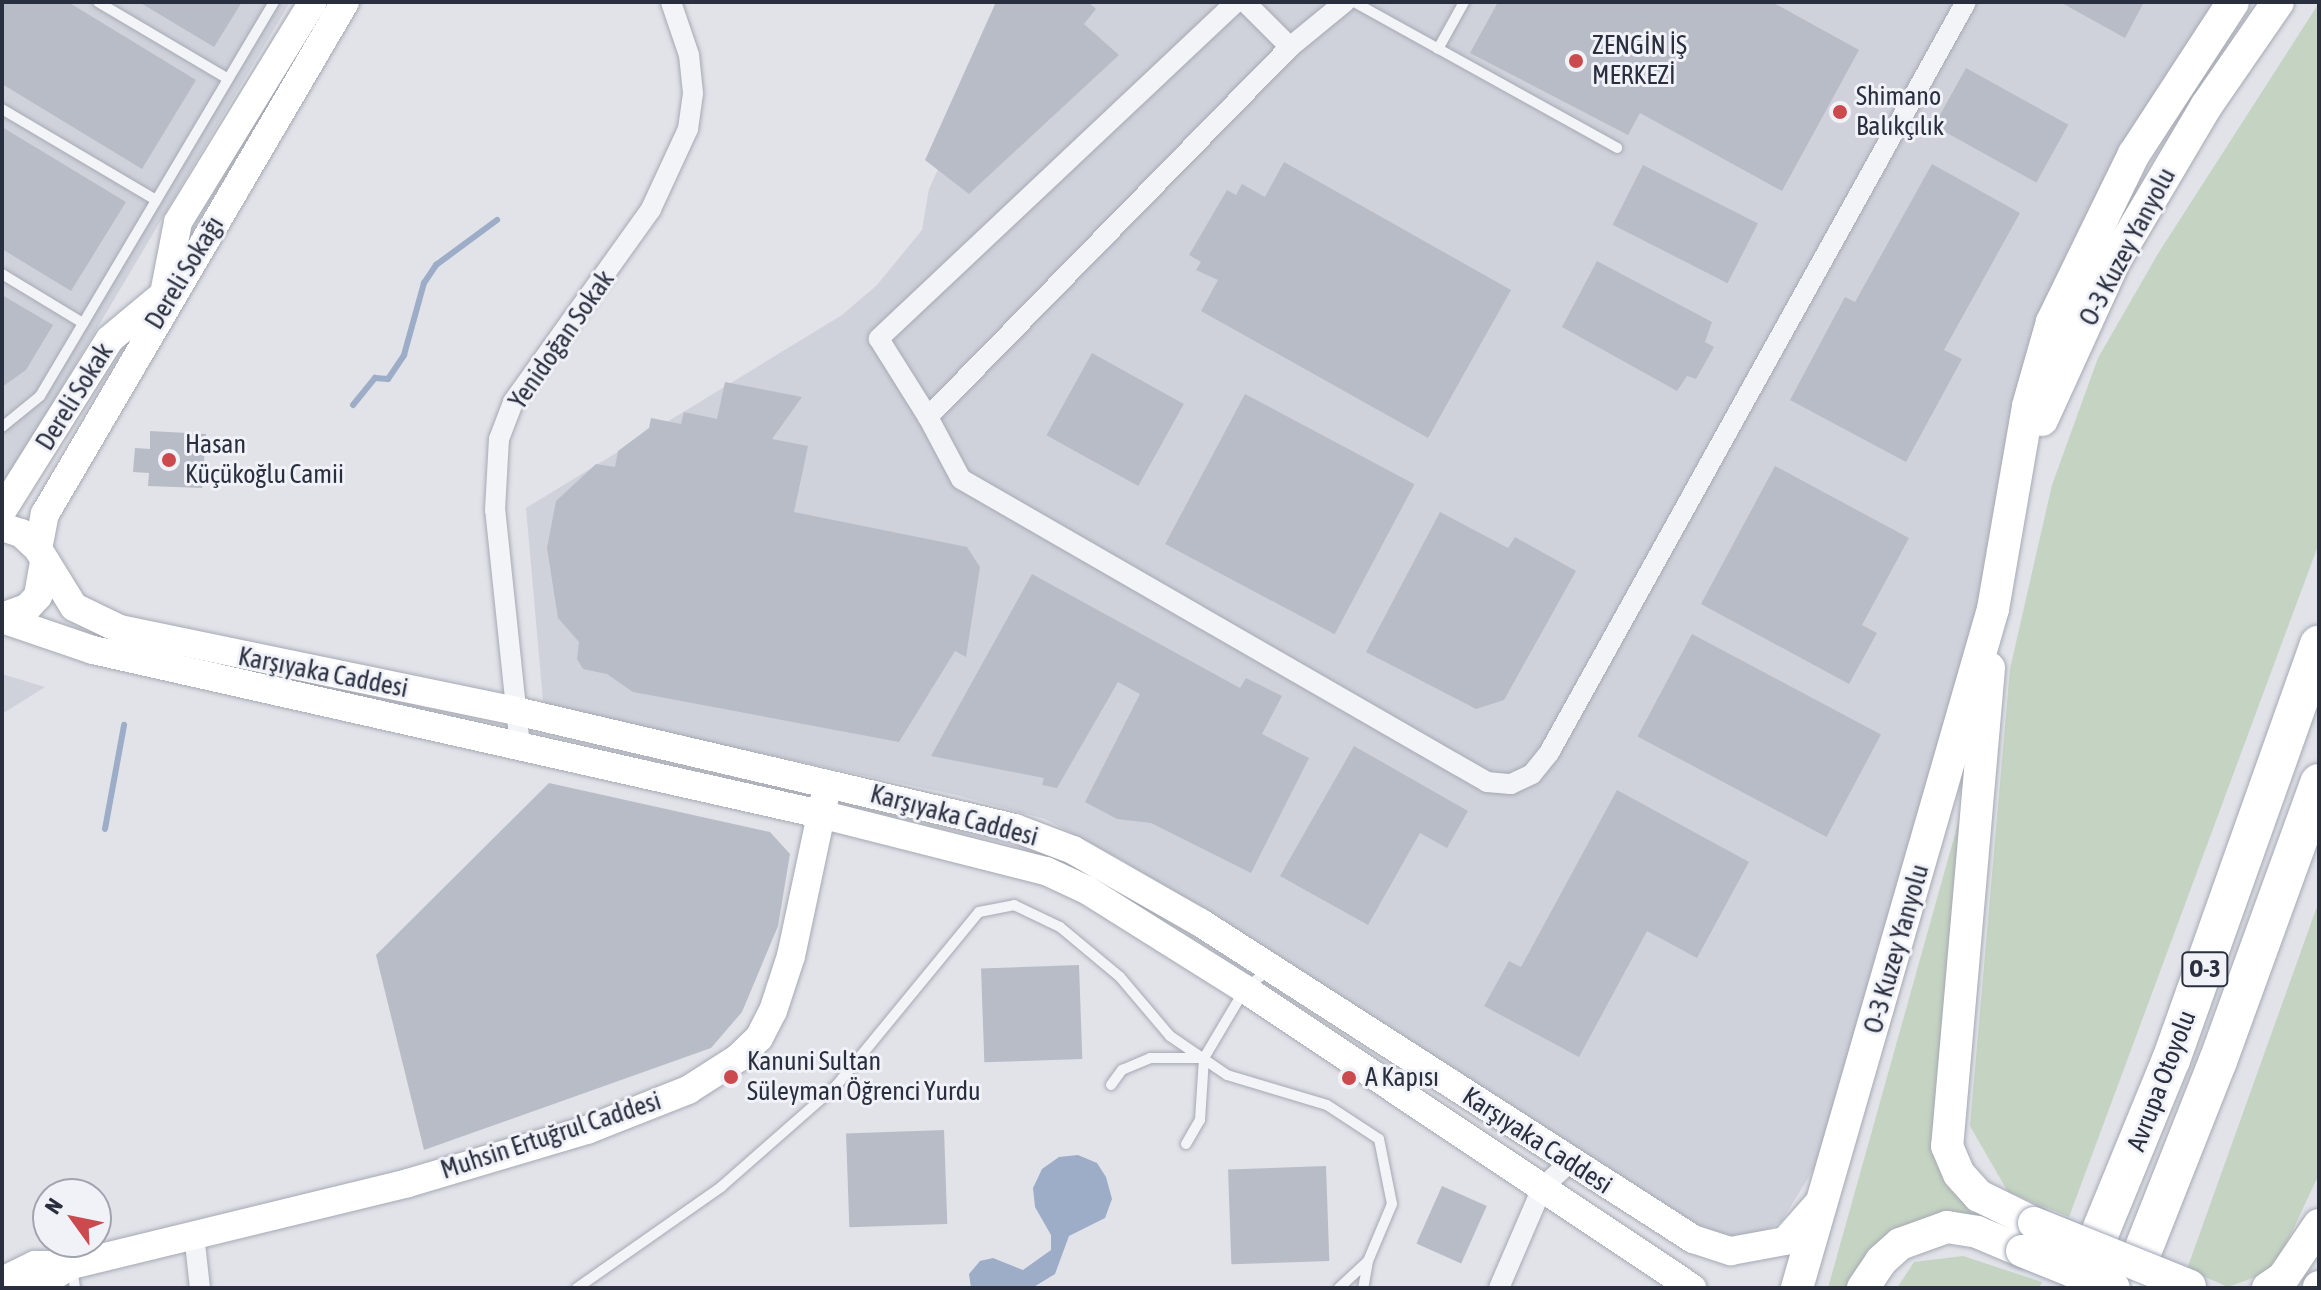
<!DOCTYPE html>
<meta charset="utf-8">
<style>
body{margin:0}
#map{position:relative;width:2321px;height:1290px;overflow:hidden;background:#e1e3e9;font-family:"Asap Condensed",sans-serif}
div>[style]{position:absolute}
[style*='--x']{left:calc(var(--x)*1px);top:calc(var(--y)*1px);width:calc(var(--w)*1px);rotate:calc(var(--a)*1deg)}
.built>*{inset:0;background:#cfd2db}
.green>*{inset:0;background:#c4d3c2}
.water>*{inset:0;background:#9dadc8}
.stream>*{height:6px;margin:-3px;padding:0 3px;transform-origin:3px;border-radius:3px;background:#9dadc8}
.building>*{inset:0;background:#b8bcc6;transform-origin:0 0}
.roads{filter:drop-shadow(0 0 2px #a6a9b3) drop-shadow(0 0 2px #a6a9b3)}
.lane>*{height:10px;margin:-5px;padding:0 5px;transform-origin:5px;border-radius:5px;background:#f3f4f7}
.street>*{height:20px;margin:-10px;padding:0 10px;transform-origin:10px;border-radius:10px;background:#f3f4f7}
.secondary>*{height:28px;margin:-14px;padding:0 14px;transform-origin:14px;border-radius:14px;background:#fff}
.primary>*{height:32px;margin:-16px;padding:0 16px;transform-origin:16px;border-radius:16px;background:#fff}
.highway>*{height:38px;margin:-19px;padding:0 19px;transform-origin:19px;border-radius:19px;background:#fff}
.bridges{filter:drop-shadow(0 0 2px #a0a6b4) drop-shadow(0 0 2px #a0a6b4)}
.primary-bridge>*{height:32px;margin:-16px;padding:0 16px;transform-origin:16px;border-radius:16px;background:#fff}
.dots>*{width:22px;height:22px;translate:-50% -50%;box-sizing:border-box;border:4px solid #f0f2f7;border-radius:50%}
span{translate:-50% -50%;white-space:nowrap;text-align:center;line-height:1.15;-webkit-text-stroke:6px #f0f2f7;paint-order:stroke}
.shield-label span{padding:2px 6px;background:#f0f2f7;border:2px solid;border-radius:6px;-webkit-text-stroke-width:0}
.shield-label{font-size:24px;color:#2a2f40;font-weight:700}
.poi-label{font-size:26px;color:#2a2f40}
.left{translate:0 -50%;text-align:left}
.street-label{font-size:26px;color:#2a2f40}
.frame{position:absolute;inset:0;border:4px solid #2a2f40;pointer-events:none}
.north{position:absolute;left:32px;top:1178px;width:80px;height:80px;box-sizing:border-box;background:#f0f2f7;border:2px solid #a1a4ae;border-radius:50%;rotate:303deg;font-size:22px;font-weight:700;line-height:32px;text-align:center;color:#2a2f40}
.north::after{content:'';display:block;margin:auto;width:28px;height:36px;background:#ca4a4e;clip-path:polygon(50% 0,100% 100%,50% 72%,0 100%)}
</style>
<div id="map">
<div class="built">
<i style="clip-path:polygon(2px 2px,290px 2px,2px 489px)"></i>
<i style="clip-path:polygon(1015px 2px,2217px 2px,2072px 243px,2043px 330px,1966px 659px,1815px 1167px,1781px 1222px,1759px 1234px,1706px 1239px,1123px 861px,1045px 819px,956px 795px,553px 709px,543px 701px,526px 508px,842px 315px,877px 285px,922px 230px,929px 189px)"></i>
<i style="clip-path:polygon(2px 674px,45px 687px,2px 714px)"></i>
</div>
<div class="green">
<i style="clip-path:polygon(2319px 3px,2319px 543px,2069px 1217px,2008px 1192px,1970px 1126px,2010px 669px,2052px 485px,2098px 358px,2159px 252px)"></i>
<i style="clip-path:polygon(1973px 770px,1945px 1176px,1973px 1215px,1893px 1229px,1861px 1265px,1850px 1288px,1828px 1288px)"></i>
<i style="clip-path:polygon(2319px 901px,2319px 1174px,2274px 1270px,2228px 1287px,2187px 1269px)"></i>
<i style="clip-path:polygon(1963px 1256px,2042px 1282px,2039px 1288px,1897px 1288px,1914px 1262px)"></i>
</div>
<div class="water">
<i style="clip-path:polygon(1078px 1155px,1097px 1163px,1106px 1177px,1112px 1199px,1105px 1218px,1069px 1236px,1055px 1274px,1032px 1288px,971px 1288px,969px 1274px,980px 1261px,993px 1258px,1023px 1270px,1051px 1250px,1051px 1235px,1035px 1207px,1033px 1188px,1042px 1169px,1059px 1157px)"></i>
</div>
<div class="stream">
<i style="--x:353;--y:405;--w:35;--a:-51"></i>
<i style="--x:375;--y:378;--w:13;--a:4"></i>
<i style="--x:388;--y:379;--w:29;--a:-56"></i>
<i style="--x:404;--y:355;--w:75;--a:-74.5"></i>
<i style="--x:424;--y:283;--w:22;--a:-56"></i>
<i style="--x:436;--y:265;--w:76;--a:-36.4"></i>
<i style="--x:105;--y:829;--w:106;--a:-79.6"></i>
</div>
<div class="building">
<i style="clip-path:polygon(2px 2px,68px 2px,196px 80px,142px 169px,2px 84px)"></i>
<i style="clip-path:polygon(139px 2px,242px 2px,214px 47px)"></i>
<i style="clip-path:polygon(996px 2px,1088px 2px,1096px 9px,1084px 24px,1119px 55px,969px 194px,925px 160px)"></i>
<i style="clip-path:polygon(1498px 2px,1772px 2px,1859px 50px,1782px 191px,1640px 113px,1628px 135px,1470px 53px)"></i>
<i style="clip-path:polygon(2060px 2px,2144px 2px,2125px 38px)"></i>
<i style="left:1966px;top:68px;width:117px;height:66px;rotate:29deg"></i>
<i style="clip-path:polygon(2px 127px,126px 202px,71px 291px,2px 249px)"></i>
<i style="clip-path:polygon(1284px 162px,1511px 290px,1428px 438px,1201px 311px,1218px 280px,1196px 270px,1201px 262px,1189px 255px,1227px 190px,1236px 195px,1242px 184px,1265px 197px)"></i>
<i style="clip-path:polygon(1932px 164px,2020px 213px,1944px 350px,1962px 359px,1906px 462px,1790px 400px,1845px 297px,1855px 302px)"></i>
<i style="left:1643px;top:165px;width:129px;height:67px;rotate:27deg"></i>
<i style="clip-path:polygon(1597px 261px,1712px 322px,1705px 342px,1714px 347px,1696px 379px,1687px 376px,1677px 391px,1562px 327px)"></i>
<i style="clip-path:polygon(2px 295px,53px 325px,26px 370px,2px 387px)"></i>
<i style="left:1092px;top:353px;width:105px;height:94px;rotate:29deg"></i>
<i style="clip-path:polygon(725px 382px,802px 397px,772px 439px,808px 446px,794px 512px,967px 547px,980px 567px,966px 657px,955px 651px,899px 742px,633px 692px,607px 674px,583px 669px,577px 659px,579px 642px,558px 618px,547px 548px,556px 501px,596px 464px,615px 467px,618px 451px,649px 428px,651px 418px,681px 424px,684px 412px,717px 419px)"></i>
<i style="left:1245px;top:394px;width:192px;height:170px;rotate:28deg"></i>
<i style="clip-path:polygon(150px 431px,206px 434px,202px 488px,148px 486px,149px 473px,133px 472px,135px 448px,150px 449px)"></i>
<i style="clip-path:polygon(1775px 466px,1909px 538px,1862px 625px,1877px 633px,1849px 684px,1701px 604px)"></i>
<i style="clip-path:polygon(1440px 512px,1508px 548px,1515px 537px,1576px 571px,1504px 700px,1476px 709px,1366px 652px)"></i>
<i style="clip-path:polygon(1032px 574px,1240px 688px,1246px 678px,1282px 696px,1262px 734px,1309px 758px,1251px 873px,1151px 823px,1117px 819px,1085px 802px,1140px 694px,1118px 682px,1057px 788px,1042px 785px,1044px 778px,931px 756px)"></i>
<i style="left:1692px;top:634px;width:214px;height:116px;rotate:28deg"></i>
<i style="clip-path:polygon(1354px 746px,1468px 811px,1447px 848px,1420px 833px,1368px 925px,1280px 876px)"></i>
<i style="clip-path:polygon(549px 783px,770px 832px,790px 854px,778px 926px,742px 1012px,711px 1048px,424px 1150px,376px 955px)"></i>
<i style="clip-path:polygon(1617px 790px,1749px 862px,1697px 958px,1647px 931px,1579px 1057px,1484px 1006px,1509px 961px,1521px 967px)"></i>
<i style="left:1079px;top:965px;width:94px;height:98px;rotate:88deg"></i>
<i style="left:944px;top:1130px;width:94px;height:98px;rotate:88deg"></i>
<i style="left:1326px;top:1166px;width:95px;height:98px;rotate:88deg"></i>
<i style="left:1442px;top:1186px;width:49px;height:63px;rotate:24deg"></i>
</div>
<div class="roads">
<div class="lane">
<i style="--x:98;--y:2;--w:151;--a:30.6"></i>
<i style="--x:1354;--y:2;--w:301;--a:29"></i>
<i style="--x:1438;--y:49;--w:54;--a:-61"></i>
<i style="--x:2;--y:109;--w:179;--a:30.6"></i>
<i style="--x:2;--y:274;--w:95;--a:31.2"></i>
<i style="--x:2;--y:427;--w:49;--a:-39.2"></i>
<i style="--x:40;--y:396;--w:458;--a:-59.3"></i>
<i style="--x:1111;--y:1085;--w:19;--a:-54"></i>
<i style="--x:1122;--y:1070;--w:30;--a:-23"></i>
<i style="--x:1150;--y:1058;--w:52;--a:0"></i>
<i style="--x:1186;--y:1144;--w:28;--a:-60"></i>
<i style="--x:1200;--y:1120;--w:62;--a:-86.3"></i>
<i style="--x:1204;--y:1058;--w:80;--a:-59.3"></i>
<i style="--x:1245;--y:989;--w:32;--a:-39"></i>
<i style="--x:72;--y:1267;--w:21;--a:82"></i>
<i style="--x:577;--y:1288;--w:176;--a:-35"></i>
<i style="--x:721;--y:1187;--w:153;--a:-41.3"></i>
<i style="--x:836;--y:1086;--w:225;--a:-50.6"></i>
<i style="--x:979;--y:912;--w:36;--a:-11"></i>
<i style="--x:1014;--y:905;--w:51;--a:25.6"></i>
<i style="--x:1060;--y:927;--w:78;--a:39.8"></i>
<i style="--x:1120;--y:977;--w:77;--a:49.7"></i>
<i style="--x:1170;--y:1036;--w:69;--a:34.4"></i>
<i style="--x:1227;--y:1075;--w:104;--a:16.7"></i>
<i style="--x:1327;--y:1105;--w:62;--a:33.2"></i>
<i style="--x:1379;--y:1139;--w:66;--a:78.7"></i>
<i style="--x:1392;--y:1204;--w:62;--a:112.8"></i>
<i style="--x:1368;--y:1261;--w:27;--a:100"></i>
<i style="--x:1339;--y:1288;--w:38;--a:-43"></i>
</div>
<div class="street">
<i style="--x:1236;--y:2;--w:491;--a:136.7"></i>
<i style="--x:879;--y:339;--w:92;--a:57.9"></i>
<i style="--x:928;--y:417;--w:518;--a:-45.63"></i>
<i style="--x:1290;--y:47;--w:71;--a:-39.3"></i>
<i style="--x:1245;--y:2;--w:64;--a:45"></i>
<i style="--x:928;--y:417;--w:70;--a:62"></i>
<i style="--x:961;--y:479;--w:607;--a:29.94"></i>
<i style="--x:1487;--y:782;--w:24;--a:5"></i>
<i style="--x:1511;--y:784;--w:23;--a:-25"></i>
<i style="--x:1532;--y:774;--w:27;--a:-51"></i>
<i style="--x:1549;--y:753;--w:859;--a:-60.96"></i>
<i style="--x:520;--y:746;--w:237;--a:-96"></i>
<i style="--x:495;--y:510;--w:71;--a:-86.8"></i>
<i style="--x:499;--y:439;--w:40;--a:-69"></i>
<i style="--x:513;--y:402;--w:237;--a:-54.4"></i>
<i style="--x:651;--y:209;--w:88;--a:-65.2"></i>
<i style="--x:688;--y:129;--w:36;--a:-82"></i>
<i style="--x:693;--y:93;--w:38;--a:-96"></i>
<i style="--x:689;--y:55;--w:56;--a:-108.8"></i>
<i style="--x:194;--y:1234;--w:54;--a:83.7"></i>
<i style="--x:1499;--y:1288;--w:109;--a:-66.7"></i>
<i style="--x:1542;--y:1188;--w:37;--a:-43"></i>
</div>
<div class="secondary">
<i style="--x:2;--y:511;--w:203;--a:-57.9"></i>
<i style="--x:110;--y:339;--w:70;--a:-39.8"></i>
<i style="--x:164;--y:294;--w:73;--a:-79"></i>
<i style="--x:178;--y:222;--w:258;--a:-58.5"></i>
<i style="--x:2;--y:527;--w:20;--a:18"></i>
<i style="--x:21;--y:533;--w:23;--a:43"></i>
<i style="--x:38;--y:549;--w:68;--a:58.2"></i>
<i style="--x:74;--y:607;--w:51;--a:25.6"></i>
<i style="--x:120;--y:629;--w:409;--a:11.7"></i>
<i style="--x:520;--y:712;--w:508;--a:13.19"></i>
<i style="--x:1015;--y:828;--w:62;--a:20.8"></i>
<i style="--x:1073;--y:850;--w:147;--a:29.7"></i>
<i style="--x:1201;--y:923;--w:585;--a:32.71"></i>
<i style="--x:1693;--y:1239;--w:40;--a:18"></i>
<i style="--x:1731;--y:1251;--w:55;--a:-10.5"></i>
<i style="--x:1785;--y:1241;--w:57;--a:-48.5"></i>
<i style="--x:38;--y:549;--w:36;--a:-79"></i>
<i style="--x:45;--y:514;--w:593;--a:-59.63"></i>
<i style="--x:2;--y:617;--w:27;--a:-20"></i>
<i style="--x:27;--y:608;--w:16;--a:-47"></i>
<i style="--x:38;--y:596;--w:35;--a:-80"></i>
<i style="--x:2;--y:619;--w:96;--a:18.8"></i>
<i style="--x:93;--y:650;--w:745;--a:12.71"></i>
<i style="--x:820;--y:814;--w:233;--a:14.2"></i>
<i style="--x:1046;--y:871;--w:45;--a:24.9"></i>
<i style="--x:1087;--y:890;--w:186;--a:32.1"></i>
<i style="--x:1245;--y:989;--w:538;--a:33.78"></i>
<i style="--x:2;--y:1281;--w:37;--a:-26"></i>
<i style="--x:35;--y:1265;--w:37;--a:0"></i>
<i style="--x:72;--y:1265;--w:346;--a:-13.7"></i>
<i style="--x:408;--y:1183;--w:187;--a:-16.5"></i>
<i style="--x:587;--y:1130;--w:109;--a:-21.6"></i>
<i style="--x:688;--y:1090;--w:59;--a:-32.6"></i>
<i style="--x:738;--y:1058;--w:29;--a:-44"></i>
<i style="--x:759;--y:1038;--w:30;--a:-63"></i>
<i style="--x:773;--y:1011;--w:58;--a:-71.9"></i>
<i style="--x:791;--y:956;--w:164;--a:-78"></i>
<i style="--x:34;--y:1288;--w:44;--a:-31.9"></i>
</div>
<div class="primary">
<i style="--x:2042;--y:420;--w:174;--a:-65.5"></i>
<i style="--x:2114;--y:262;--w:182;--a:-59.4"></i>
<i style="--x:2207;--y:105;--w:125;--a:-55.4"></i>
<i style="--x:1989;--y:668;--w:480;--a:95"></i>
<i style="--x:1947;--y:1146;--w:30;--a:67"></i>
<i style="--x:1959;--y:1174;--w:30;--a:48"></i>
<i style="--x:1979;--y:1196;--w:61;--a:26.1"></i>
<i style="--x:1797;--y:1288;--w:707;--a:-73.9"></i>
<i style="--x:1993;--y:609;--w:206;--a:-80.2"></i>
<i style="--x:2028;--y:406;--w:87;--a:-74.1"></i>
<i style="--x:2052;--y:322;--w:187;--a:-64"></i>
<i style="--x:2134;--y:154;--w:181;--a:-56.9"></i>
<i style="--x:1863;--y:1288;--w:32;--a:-56"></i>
<i style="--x:1881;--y:1261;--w:25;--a:-42"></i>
<i style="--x:1900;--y:1244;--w:50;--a:-19.9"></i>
<i style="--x:1947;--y:1227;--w:30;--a:9"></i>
<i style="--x:1977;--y:1232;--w:49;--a:22.9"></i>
<i style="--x:2268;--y:1288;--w:18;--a:-34"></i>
<i style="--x:2283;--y:1278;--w:64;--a:-55.8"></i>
<i style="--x:2319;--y:1288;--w:1;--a:-90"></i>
</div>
<div class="highway">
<i style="--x:2081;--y:1279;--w:237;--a:-67.7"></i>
<i style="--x:2171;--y:1060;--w:441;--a:-70.4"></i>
<i style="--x:2128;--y:1288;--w:244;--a:-68.4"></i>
<i style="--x:2218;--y:1061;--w:296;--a:-70"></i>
</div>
</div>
<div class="bridges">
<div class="primary-bridge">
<i style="--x:2034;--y:1223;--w:168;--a:22"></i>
<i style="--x:2022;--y:1251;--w:99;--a:21.9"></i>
</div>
</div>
<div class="dots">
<i style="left:1576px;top:61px;background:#ca4a4e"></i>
<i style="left:1840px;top:112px;background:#ca4a4e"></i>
<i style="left:169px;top:460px;background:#ca4a4e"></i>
<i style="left:731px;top:1077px;background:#ca4a4e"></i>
<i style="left:1349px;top:1078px;background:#ca4a4e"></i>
</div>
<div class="shield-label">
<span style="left:2205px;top:969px">O-3</span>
</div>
<div class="poi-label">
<span class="left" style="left:1592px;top:61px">ZENGİN İŞ<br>MERKEZİ</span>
<span class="left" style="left:1856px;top:112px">Shimano<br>Balıkçılık</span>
<span class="left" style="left:185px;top:460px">Hasan<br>Küçükoğlu Camii</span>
<span class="left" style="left:747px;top:1077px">Kanuni Sultan<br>Süleyman Öğrenci Yurdu</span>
<span class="left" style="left:1365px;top:1078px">A Kapısı</span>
</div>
<div class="street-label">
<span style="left:2128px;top:247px;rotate:-62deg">O-3 Kuzey Yanyolu</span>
<span style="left:185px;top:273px;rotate:-59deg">Dereli Sokağı</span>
<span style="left:562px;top:340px;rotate:-55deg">Yenidoğan Sokak</span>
<span style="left:75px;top:397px;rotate:-58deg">Dereli Sokak</span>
<span style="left:323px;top:673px;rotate:11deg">Karşıyaka Caddesi</span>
<span style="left:954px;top:816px;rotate:15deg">Karşıyaka Caddesi</span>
<span style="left:1897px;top:949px;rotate:-74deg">O-3 Kuzey Yanyolu</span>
<span style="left:2162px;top:1081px;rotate:-69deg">Avrupa Otoyolu</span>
<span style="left:551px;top:1136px;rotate:-18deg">Muhsin Ertuğrul Caddesi</span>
<span style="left:1537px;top:1141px;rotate:33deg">Karşıyaka Caddesi</span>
</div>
<div class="frame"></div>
<div class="north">N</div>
</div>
